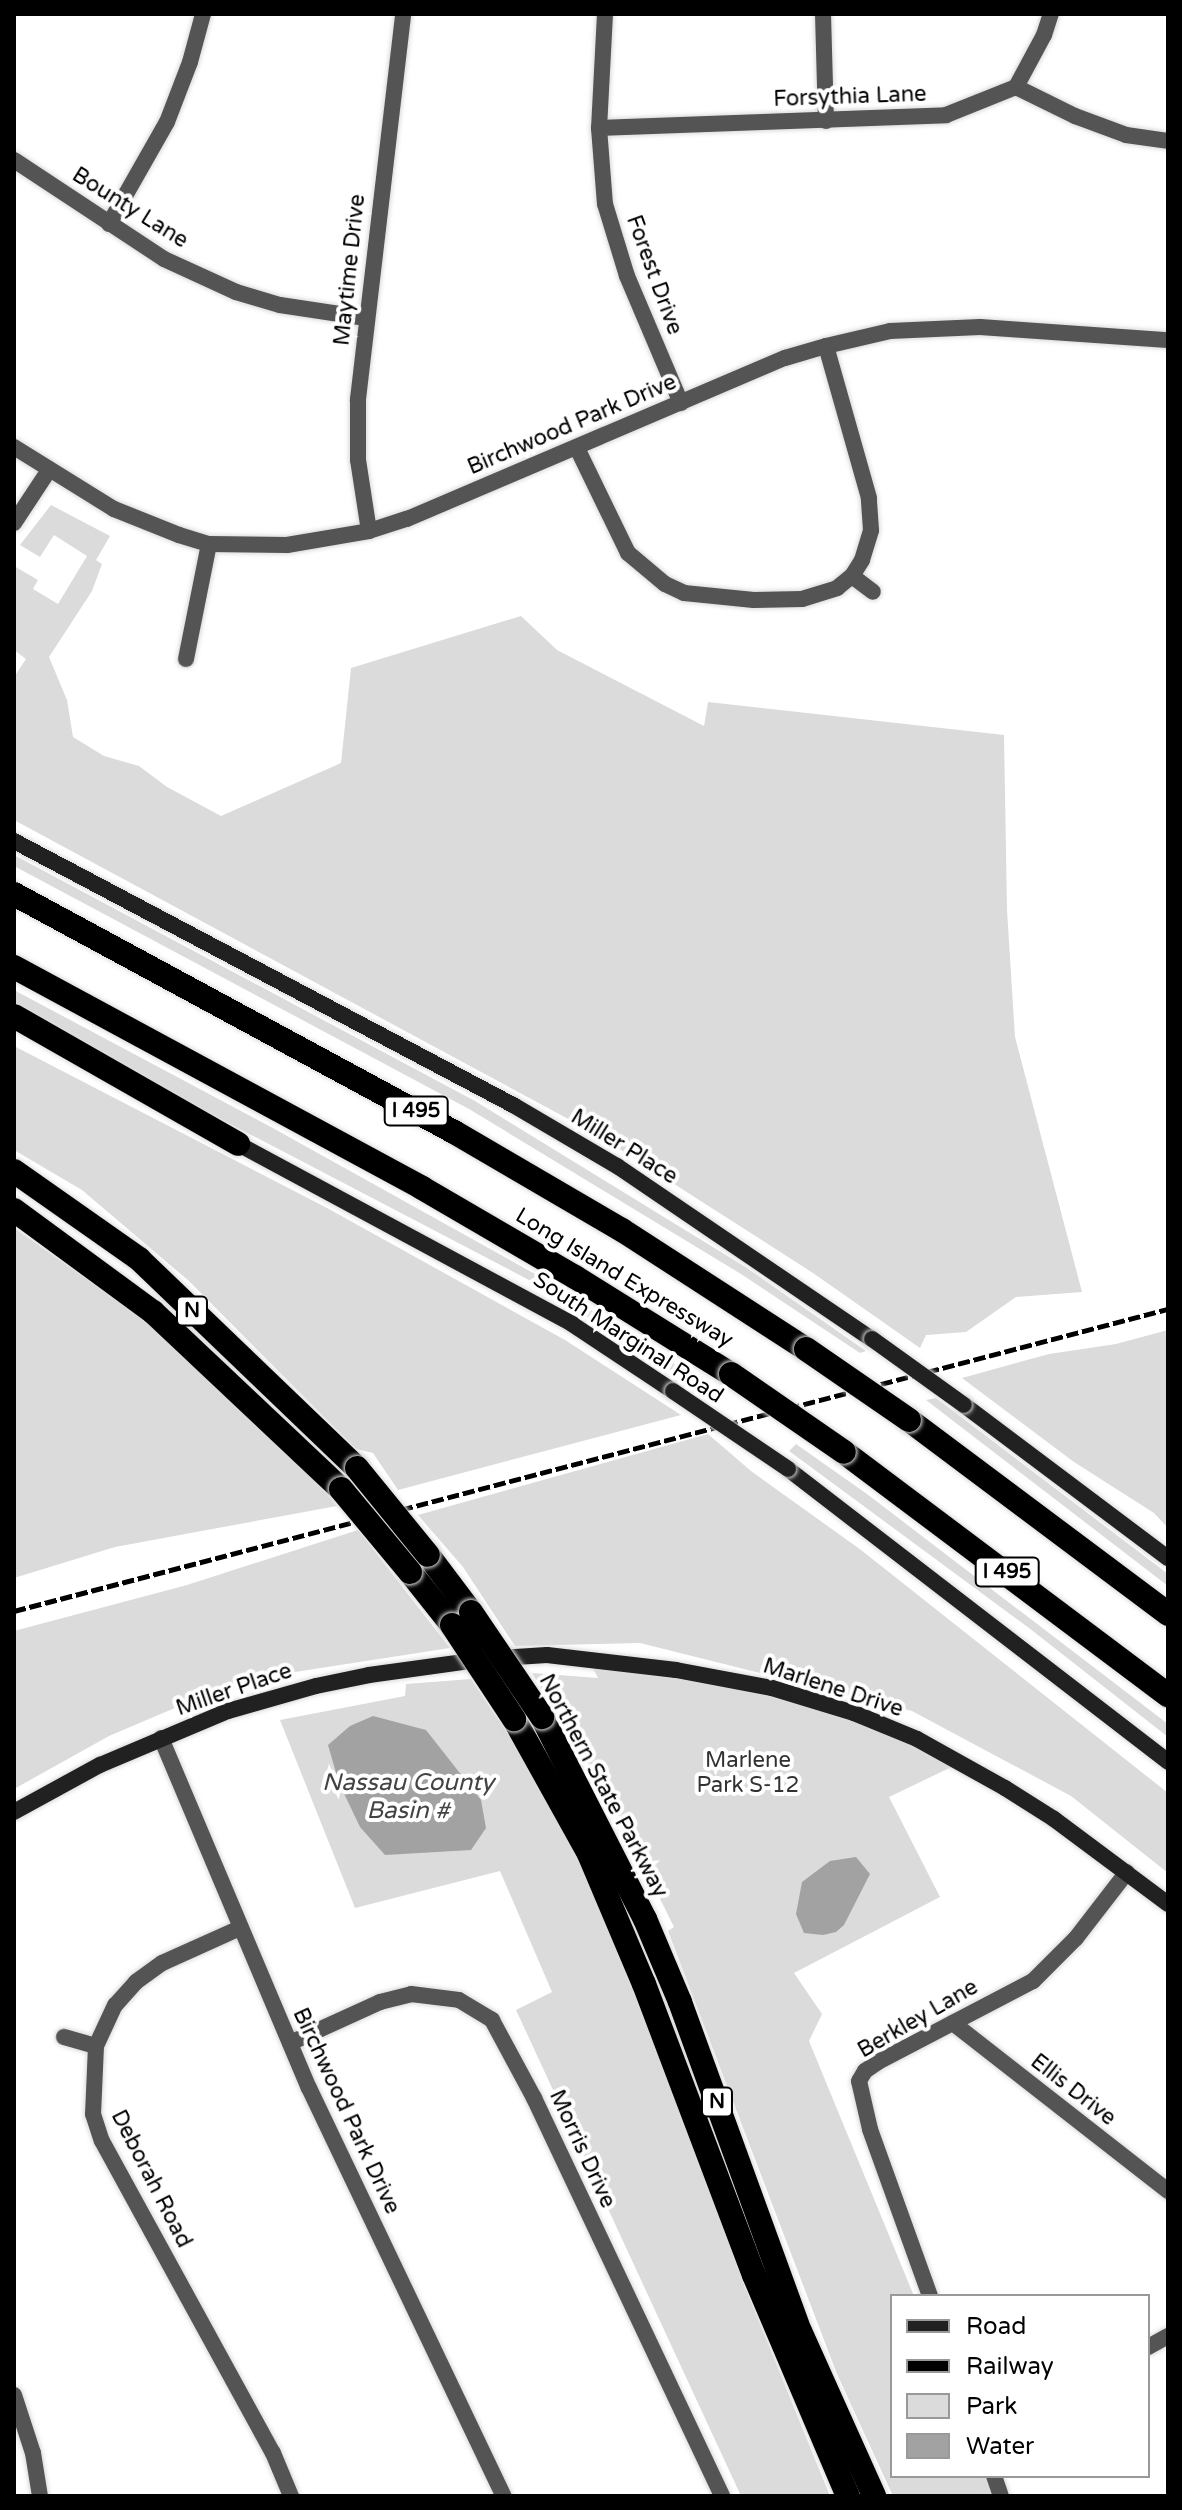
<!DOCTYPE html>
<style>
body{margin:0}
#map{position:relative;width:1182px;height:2510px;overflow:hidden;background:#fff;font-family:"Varela Round",sans-serif}
div>[style]{position:absolute}
[style*='--x']{left:calc(var(--x)*1px);top:calc(var(--y)*1px);width:calc(var(--w)*1px);rotate:calc(var(--a)*1deg)}
.green>*{inset:0;background:#dbdbdb}
.water>*{inset:0;background:#a2a2a2}
.roads{filter:drop-shadow(0 0 2px #dbdbdb) drop-shadow(0 0 2px #dbdbdb)}
.street>*{height:16px;margin:-8px;padding:0 8px;transform-origin:8px;border-radius:8px;background:#545454}
.secondary>*{height:16px;margin:-8px;padding:0 8px;transform-origin:8px;border-radius:8px;background:#212121}
.highway>*{height:24px;margin:-12px;padding:0 12px;transform-origin:12px;border-radius:12px;background:#000}
.rail>*{height:5px;margin-top:-2.5px;transform-origin:0;background:repeating-linear-gradient(90deg,#000 0 12px,transparent 0 16px)}
.bridges{filter:drop-shadow(0 0 2px #dbdbdb) drop-shadow(0 0 2px #dbdbdb)}
.secondary-bridge>*{height:16px;margin:-8px;padding:0 8px;transform-origin:8px;border-radius:8px;background:#212121}
.highway-bridge>*{height:24px;margin:-12px;padding:0 12px;transform-origin:12px;border-radius:12px;background:#000}
span{translate:-50% -50%;white-space:nowrap;text-align:center;line-height:1.15;-webkit-text-stroke:8px #fff;paint-order:stroke}
.shield-label span{padding:2px 6px;background:#fff;border:2px solid;border-radius:6px;-webkit-text-stroke-width:0}
.shield-label{font-size:20px;color:#000;font-weight:700}
.street-label{font-size:22px;color:#000}
.park-label{font-size:22px;color:#323232}
.water-label{font-size:24px;color:#434343;font-style:italic}
.frame{position:absolute;inset:0;border:16px solid #000;pointer-events:none}
.legend{position:absolute;left:890px;top:2294px;width:260px;height:184px;box-sizing:border-box;background:#fff;border:2px solid #999;margin:0;padding:10px 14px;list-style:none;font-size:24px;color:#000}
.legend li{display:flex;align-items:center;gap:16px;height:40px}
.legend b{width:40px;border:2px solid #999}
</style>
<div id="map">
<div class="green">
<i style="clip-path:polygon(51px 505px,110px 536px,96px 560px,102px 564px,92px 591px,49px 657px,67px 700px,73px 737px,104px 756px,139px 766px,167px 787px,221px 816px,341px 763px,351px 668px,521px 616px,557px 650px,704px 726px,708px 702px,1004px 735px,1007px 910px,1015px 1037px,1082px 1292px,1016px 1297px,966px 1332px,926px 1335px,920px 1348px,813px 1273px,596px 1134px,14px 820px,14px 677px,26px 659px,14px 650px,14px 566px,38px 580px,33px 589px,58px 604px,87px 556px,54px 535px,40px 557px,20px 545px)"></i>
<i style="clip-path:polygon(14px 855px,475px 1101px,747px 1268px,866px 1351px,860px 1353px,741px 1274px,469px 1109px,14px 866px)"></i>
<i style="clip-path:polygon(14px 990px,271px 1127px,535px 1274px,704px 1383px,699px 1388px,529px 1280px,125px 1069px,14px 1002px)"></i>
<i style="clip-path:polygon(14px 1046px,327px 1208px,565px 1340px,681px 1415px,398px 1490px,373px 1453px,356px 1449px,189px 1281px,82px 1190px,14px 1150px)"></i>
<i style="clip-path:polygon(14px 1228px,156px 1328px,258px 1416px,337px 1506px,115px 1547px,14px 1578px)"></i>
<i style="clip-path:polygon(1168px 1330px,1168px 1528px,1154px 1513px,1074px 1462px,962px 1378px,1049px 1354px,1116px 1344px)"></i>
<i style="clip-path:polygon(936px 1398px,1168px 1574px,1168px 1586px,926px 1400px)"></i>
<i style="clip-path:polygon(708px 1434px,751px 1471px,861px 1550px,1168px 1793px,1168px 1873px,1071px 1796px,912px 1711px,640px 1643px,515px 1646px,463px 1567px,418px 1515px)"></i>
<i style="clip-path:polygon(796px 1444px,867px 1494px,1168px 1724px,1168px 1737px,1029px 1628px,789px 1451px)"></i>
<i style="clip-path:polygon(358px 1530px,450px 1648px,282px 1674px,196px 1699px,109px 1736px,14px 1789px,14px 1631px,187px 1585px)"></i>
<i style="clip-path:polygon(589px 1660px,772px 1688px,960px 1763px,889px 1797px,940px 1897px,794px 1973px,822px 2014px,809px 2041px,914px 2296px,892px 2296px,892px 2476px,986px 2476px,994px 2496px,893px 2496px,837px 2374px,668px 1931px,674px 1927px,618px 1814px,532px 1673px,598px 1678px)"></i>
<i style="clip-path:polygon(471px 1679px,521px 1754px,589px 1873px,657px 2041px,742px 2280px,830px 2496px,741px 2496px,516px 2010px,552px 1992px,500px 1871px,355px 1908px,280px 1720px,405px 1696px,406px 1684px)"></i>
</div>
<div class="water">
<i style="clip-path:polygon(373px 1716px,426px 1730px,481px 1800px,486px 1828px,471px 1850px,385px 1855px,360px 1827px,339px 1783px,328px 1745px,350px 1726px)"></i>
<i style="clip-path:polygon(856px 1857px,870px 1874px,844px 1925px,836px 1932px,823px 1935px,804px 1933px,796px 1914px,802px 1882px,830px 1861px)"></i>
</div>
<div class="roads">
<div class="street">
<i style="--x:605;--y:14;--w:114;--a:93"></i>
<i style="--x:599;--y:128;--w:76;--a:85.5"></i>
<i style="--x:605;--y:204;--w:75;--a:73"></i>
<i style="--x:627;--y:276;--w:138;--a:67"></i>
<i style="--x:823;--y:14;--w:107;--a:88.4"></i>
<i style="--x:1016;--y:87;--w:66;--a:26.2"></i>
<i style="--x:1075;--y:116;--w:54;--a:20.4"></i>
<i style="--x:1126;--y:135;--w:42;--a:8.1"></i>
<i style="--x:599;--y:128;--w:347;--a:-2.1"></i>
<i style="--x:946;--y:115;--w:75;--a:-21.8"></i>
<i style="--x:1016;--y:87;--w:59;--a:-61.7"></i>
<i style="--x:1044;--y:35;--w:22;--a:-72"></i>
<i style="--x:14;--y:160;--w:180;--a:33.4"></i>
<i style="--x:164;--y:259;--w:79;--a:24.6"></i>
<i style="--x:236;--y:292;--w:46;--a:16.5"></i>
<i style="--x:280;--y:305;--w:87;--a:8.6"></i>
<i style="--x:109;--y:224;--w:117;--a:-60.4"></i>
<i style="--x:167;--y:122;--w:64;--a:-69"></i>
<i style="--x:190;--y:62;--w:50;--a:-74.8"></i>
<i style="--x:14;--y:447;--w:118;--a:31.8"></i>
<i style="--x:114;--y:509;--w:70;--a:21.8"></i>
<i style="--x:179;--y:535;--w:31;--a:17"></i>
<i style="--x:209;--y:544;--w:78;--a:0.7"></i>
<i style="--x:287;--y:545;--w:83;--a:-9.7"></i>
<i style="--x:369;--y:531;--w:40;--a:-18"></i>
<i style="--x:407;--y:519;--w:411;--a:-23.1"></i>
<i style="--x:785;--y:358;--w:43;--a:-16.3"></i>
<i style="--x:826;--y:346;--w:66;--a:-13.2"></i>
<i style="--x:890;--y:331;--w:90;--a:-2.5"></i>
<i style="--x:980;--y:327;--w:188;--a:4"></i>
<i style="--x:577;--y:448;--w:117;--a:64.1"></i>
<i style="--x:628;--y:553;--w:48;--a:40"></i>
<i style="--x:665;--y:584;--w:21;--a:25"></i>
<i style="--x:684;--y:593;--w:70;--a:5.7"></i>
<i style="--x:754;--y:600;--w:48;--a:-1.2"></i>
<i style="--x:802;--y:599;--w:37;--a:-17"></i>
<i style="--x:837;--y:588;--w:19;--a:-39"></i>
<i style="--x:852;--y:576;--w:19;--a:-58"></i>
<i style="--x:862;--y:560;--w:31;--a:-73"></i>
<i style="--x:871;--y:530;--w:32;--a:-94"></i>
<i style="--x:869;--y:498;--w:158;--a:-105.8"></i>
<i style="--x:14;--y:523;--w:64;--a:-56.6"></i>
<i style="--x:369;--y:531;--w:72;--a:-98.8"></i>
<i style="--x:358;--y:460;--w:61;--a:-90"></i>
<i style="--x:358;--y:399;--w:388;--a:-83.3"></i>
<i style="--x:852;--y:576;--w:26;--a:37"></i>
<i style="--x:186;--y:659;--w:117;--a:-78.7"></i>
<i style="--x:161;--y:1738;--w:380;--a:67.1"></i>
<i style="--x:309;--y:2088;--w:452;--a:64.5"></i>
<i style="--x:240;--y:1928;--w:85;--a:155.8"></i>
<i style="--x:162;--y:1963;--w:32;--a:144"></i>
<i style="--x:136;--y:1982;--w:31;--a:132"></i>
<i style="--x:115;--y:2005;--w:45;--a:114.9"></i>
<i style="--x:96;--y:2046;--w:68;--a:92.5"></i>
<i style="--x:93;--y:2114;--w:28;--a:72"></i>
<i style="--x:102;--y:2141;--w:356;--a:61.3"></i>
<i style="--x:273;--y:2453;--w:47;--a:67.3"></i>
<i style="--x:953;--y:2023;--w:273;--a:38"></i>
<i style="--x:64;--y:2037;--w:33;--a:16"></i>
<i style="--x:290;--y:2043;--w:99;--a:-24.5"></i>
<i style="--x:380;--y:2002;--w:32;--a:-14"></i>
<i style="--x:411;--y:1994;--w:48;--a:7.1"></i>
<i style="--x:459;--y:2000;--w:39;--a:31"></i>
<i style="--x:492;--y:2020;--w:89;--a:61.7"></i>
<i style="--x:534;--y:2098;--w:440;--a:64.7"></i>
<i style="--x:930;--y:2296;--w:177;--a:-109.8"></i>
<i style="--x:870;--y:2129;--w:49;--a:-102.9"></i>
<i style="--x:859;--y:2081;--w:12;--a:-59"></i>
<i style="--x:865;--y:2071;--w:16;--a:-35"></i>
<i style="--x:878;--y:2062;--w:175;--a:-27.6"></i>
<i style="--x:1033;--y:1981;--w:61;--a:-45"></i>
<i style="--x:1076;--y:1938;--w:83;--a:-52.3"></i>
<i style="--x:1148;--y:2347;--w:23;--a:-29"></i>
<i style="--x:14;--y:2395;--w:61;--a:71.9"></i>
<i style="--x:33;--y:2453;--w:44;--a:80.8"></i>
<i style="--x:994;--y:2476;--w:21;--a:71"></i>
</div>
<div class="secondary">
<i style="--x:14;--y:841;--w:565;--a:27.88"></i>
<i style="--x:513;--y:1105;--w:121;--a:30.4"></i>
<i style="--x:617;--y:1166;--w:308;--a:34.2"></i>
<i style="--x:229;--y:1139;--w:390;--a:28.3"></i>
<i style="--x:572;--y:1324;--w:121;--a:33.6"></i>
<i style="--x:964;--y:1405;--w:255;--a:36.9"></i>
<i style="--x:788;--y:1469;--w:480;--a:37.6"></i>
<i style="--x:14;--y:1812;--w:98;--a:-28.7"></i>
<i style="--x:100;--y:1765;--w:139;--a:-22.9"></i>
<i style="--x:228;--y:1711;--w:91;--a:-15.9"></i>
<i style="--x:316;--y:1686;--w:54;--a:-11.7"></i>
<i style="--x:369;--y:1675;--w:116;--a:-7.9"></i>
<i style="--x:484;--y:1659;--w:63;--a:-3.6"></i>
<i style="--x:547;--y:1655;--w:130;--a:6.6"></i>
<i style="--x:676;--y:1670;--w:98;--a:10.6"></i>
<i style="--x:772;--y:1688;--w:86;--a:17"></i>
<i style="--x:854;--y:1713;--w:68;--a:22.4"></i>
<i style="--x:917;--y:1739;--w:101;--a:29.1"></i>
<i style="--x:1005;--y:1788;--w:58;--a:32.3"></i>
<i style="--x:1054;--y:1819;--w:142;--a:36.7"></i>
</div>
<div class="highway">
<i style="--x:14;--y:894;--w:500;--a:28.41"></i>
<i style="--x:454;--y:1132;--w:194;--a:30.3"></i>
<i style="--x:622;--y:1230;--w:219;--a:32.9"></i>
<i style="--x:14;--y:967;--w:464;--a:28.4"></i>
<i style="--x:422;--y:1188;--w:177;--a:30.2"></i>
<i style="--x:575;--y:1277;--w:184;--a:31.9"></i>
<i style="--x:14;--y:1016;--w:258;--a:29.7"></i>
<i style="--x:14;--y:1171;--w:153;--a:35.1"></i>
<i style="--x:139;--y:1259;--w:302;--a:43.8"></i>
<i style="--x:14;--y:1210;--w:172;--a:36.3"></i>
<i style="--x:153;--y:1312;--w:258;--a:43.3"></i>
<i style="--x:909;--y:1420;--w:324;--a:36.8"></i>
<i style="--x:844;--y:1452;--w:405;--a:36.9"></i>
<i style="--x:428;--y:1555;--w:71;--a:53"></i>
<i style="--x:410;--y:1572;--w:68;--a:51.6"></i>
<i style="--x:542;--y:1717;--w:227;--a:63"></i>
<i style="--x:645;--y:1919;--w:90;--a:67.1"></i>
<i style="--x:680;--y:2002;--w:350;--a:70"></i>
<i style="--x:800;--y:2331;--w:181;--a:65.8"></i>
<i style="--x:514;--y:1719;--w:154;--a:60.9"></i>
<i style="--x:589;--y:1854;--w:141;--a:67.1"></i>
<i style="--x:644;--y:1984;--w:311;--a:69.3"></i>
<i style="--x:754;--y:2275;--w:240;--a:67"></i>
</div>
</div>
<div class="rail">
<i style="--x:14;--y:1611;--w:1193;--a:-14.67"></i>
</div>
<div class="bridges">
<div class="secondary-bridge">
<i style="--x:872;--y:1339;--w:113;--a:35.7"></i>
<i style="--x:673;--y:1391;--w:139;--a:34.1"></i>
</div>
<div class="highway-bridge">
<i style="--x:806;--y:1349;--w:125;--a:34.6"></i>
<i style="--x:731;--y:1374;--w:137;--a:34.6"></i>
<i style="--x:357;--y:1468;--w:112;--a:50.8"></i>
<i style="--x:341;--y:1489;--w:108;--a:50.3"></i>
<i style="--x:471;--y:1612;--w:127;--a:55.9"></i>
<i style="--x:452;--y:1625;--w:113;--a:56.6"></i>
</div>
</div>
<div class="shield-label">
<span style="left:416px;top:1111px">I 495</span>
<span style="left:192px;top:1311px">N</span>
<span style="left:1007px;top:1572px">I 495</span>
<span style="left:717px;top:2102px">N</span>
</div>
<div class="street-label">
<span style="left:850px;top:97px;rotate:-2deg">Forsythia Lane</span>
<span style="left:130px;top:208px;rotate:32deg">Bounty Lane</span>
<span style="left:350px;top:270px;rotate:-84deg">Maytime Drive</span>
<span style="left:654px;top:275px;rotate:70deg">Forest Drive</span>
<span style="left:572px;top:425px;rotate:-23deg">Birchwood Park Drive</span>
<span style="left:624px;top:1147px;rotate:32deg">Miller Place</span>
<span style="left:624px;top:1278px;rotate:31deg">Long Island Expressway</span>
<span style="left:628px;top:1338px;rotate:33deg">South Marginal Road</span>
<span style="left:833px;top:1688px;rotate:18deg">Marlene Drive</span>
<span style="left:234px;top:1690px;rotate:-19deg">Miller Place</span>
<span style="left:603px;top:1786px;rotate:62deg">Northern State Parkway</span>
<span style="left:918px;top:2019px;rotate:-30deg">Berkley Lane</span>
<span style="left:1073px;top:2090px;rotate:38deg">Ellis Drive</span>
<span style="left:346px;top:2111px;rotate:65deg">Birchwood Park Drive</span>
<span style="left:582px;top:2149px;rotate:65deg">Morris Drive</span>
<span style="left:151px;top:2179px;rotate:63deg">Deborah Road</span>
</div>
<div class="park-label">
<span style="left:748px;top:1773px">Marlene<br>Park S-12</span>
</div>
<div class="water-label">
<span style="left:408px;top:1797px">Nassau County<br>Basin #</span>
</div>
<div class="frame"></div>
<ul class="legend">
<li><b style="height:10px;background:#212121"></b>Road</li>
<li><b style="height:10px;background:#000"></b>Railway</li>
<li><b style="height:22px;background:#dbdbdb"></b>Park</li>
<li><b style="height:22px;background:#a2a2a2"></b>Water</li>
</ul>
</div>
